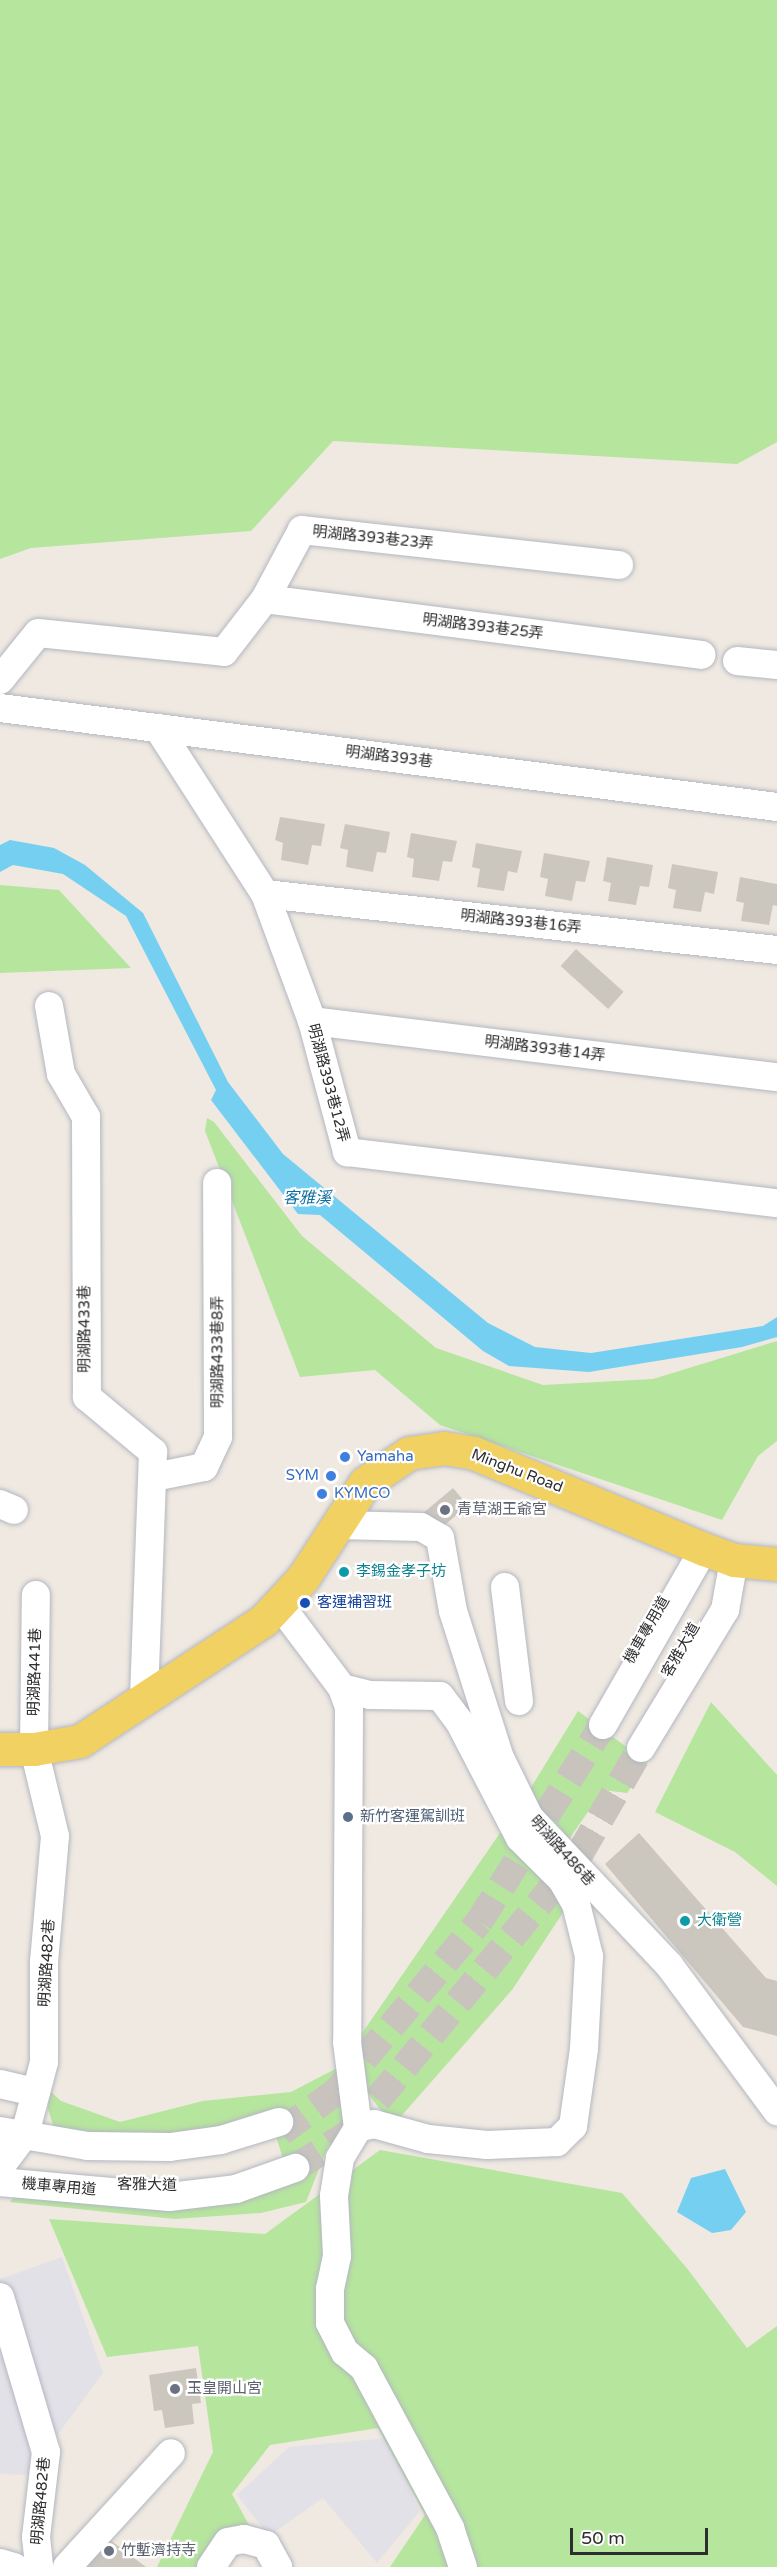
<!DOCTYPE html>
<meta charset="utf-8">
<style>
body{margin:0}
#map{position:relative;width:777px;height:2567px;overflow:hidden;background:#efe9e1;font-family:"Varela Round","Noto Sans TC",sans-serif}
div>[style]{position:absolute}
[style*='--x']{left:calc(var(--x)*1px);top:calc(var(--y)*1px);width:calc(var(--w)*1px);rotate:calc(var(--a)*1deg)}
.industrial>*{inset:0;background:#e3e1e8}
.green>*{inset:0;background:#b6e59e}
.water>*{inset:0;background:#75cff0}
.building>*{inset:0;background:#cbc7bf;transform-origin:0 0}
.minor-tunnel>*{height:28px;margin-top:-14px;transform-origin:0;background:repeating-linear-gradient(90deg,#c8c4bd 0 28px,transparent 0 42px)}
.roads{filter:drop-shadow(0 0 2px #b4b7c1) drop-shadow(0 0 2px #b4b7c1)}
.minor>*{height:28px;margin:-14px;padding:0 14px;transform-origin:14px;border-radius:14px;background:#fff}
.major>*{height:33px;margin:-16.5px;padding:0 16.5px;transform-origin:16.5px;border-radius:16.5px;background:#f2d163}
.dots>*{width:16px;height:16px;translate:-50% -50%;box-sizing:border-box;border:3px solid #fff;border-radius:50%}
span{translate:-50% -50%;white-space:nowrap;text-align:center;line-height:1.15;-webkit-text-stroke:4.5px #fff;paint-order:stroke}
.street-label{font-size:15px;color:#2e2e2e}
.shop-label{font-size:15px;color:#366cbe}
.left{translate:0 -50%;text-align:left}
.right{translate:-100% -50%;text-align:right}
.worship-label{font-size:15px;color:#5b616d}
.culture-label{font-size:15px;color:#0d838f}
.transit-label{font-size:15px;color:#164399}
.service-label{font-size:15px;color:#4e5e75}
.water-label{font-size:16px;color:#0d6fa3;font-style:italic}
.scale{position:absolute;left:570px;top:2528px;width:138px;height:27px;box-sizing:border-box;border:3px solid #2e2e2e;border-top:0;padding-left:8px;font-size:18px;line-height:21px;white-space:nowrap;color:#2e2e2e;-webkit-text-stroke:4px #fff;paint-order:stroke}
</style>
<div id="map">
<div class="industrial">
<i style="clip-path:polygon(62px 2257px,103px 2373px,28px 2475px,0 2474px,0 2279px)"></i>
<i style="clip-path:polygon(389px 2438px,419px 2512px,377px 2563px,323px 2498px,269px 2536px,237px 2495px,289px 2447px)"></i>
</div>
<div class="green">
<i style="clip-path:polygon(0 0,777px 0,777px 442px,737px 464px,333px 441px,251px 531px,31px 548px,0 559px)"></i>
<i style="clip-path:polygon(0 885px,59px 890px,131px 968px,0 973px)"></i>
<i style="clip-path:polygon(207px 1118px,214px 1122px,302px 1236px,436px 1348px,543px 1385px,653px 1379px,777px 1341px,777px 1441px,758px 1456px,722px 1520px,440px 1425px,375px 1370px,300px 1377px,205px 1131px)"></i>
<i style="clip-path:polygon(711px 1702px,777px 1775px,777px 1886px,735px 1852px,655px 1812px)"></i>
<i style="clip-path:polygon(578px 1711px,648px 1763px,627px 1793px,603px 1790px,565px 1845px,527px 1794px)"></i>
<i style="clip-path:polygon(500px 1833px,553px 1881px,566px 1908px,512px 1990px,396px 2122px,379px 2108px,363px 2087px,356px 2042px)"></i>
<i style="clip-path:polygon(339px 2067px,346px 2090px,342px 2125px,327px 2149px,306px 2202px,261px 2213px,175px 2219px,10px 2202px,18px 2190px,290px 2181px,270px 2117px,169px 2142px,54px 2128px,48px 2109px,49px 2090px,61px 2101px,120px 2122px,203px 2101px,291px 2092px)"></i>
<i style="clip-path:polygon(380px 2150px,622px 2193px,686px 2267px,747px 2348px,777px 2326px,777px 2567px,390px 2567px,425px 2515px,378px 2428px,270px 2445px,232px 2494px,249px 2525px,200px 2567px,157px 2567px,213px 2452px,198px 2346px,107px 2357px,49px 2219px,265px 2234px)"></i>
</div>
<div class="water">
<i style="clip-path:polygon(10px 840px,54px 848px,85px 865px,143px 913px,228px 1082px,283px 1154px,488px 1323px,535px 1347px,591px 1353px,763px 1326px,777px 1317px,777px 1337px,742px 1347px,589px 1372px,509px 1366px,483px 1351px,320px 1215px,298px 1214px,211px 1100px,216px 1090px,126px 916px,63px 874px,13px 865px,0 872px,0 845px)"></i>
<i style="clip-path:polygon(725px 2169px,746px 2212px,731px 2230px,712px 2233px,677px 2212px,691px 2178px)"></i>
</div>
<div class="building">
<i style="clip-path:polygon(280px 817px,325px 824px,321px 846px,312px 845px,308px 865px,281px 860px,283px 843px,275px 840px)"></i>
<i style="clip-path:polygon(345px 824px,390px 832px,386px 853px,377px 852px,373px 872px,346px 867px,348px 850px,340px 848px)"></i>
<i style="clip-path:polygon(411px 833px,457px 841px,452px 862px,443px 861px,439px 881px,412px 877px,414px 859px,407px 857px)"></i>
<i style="clip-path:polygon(476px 843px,522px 851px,517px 873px,508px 871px,504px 891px,477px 887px,480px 869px,472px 867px)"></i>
<i style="clip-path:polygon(544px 853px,590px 861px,585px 882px,576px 881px,572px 901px,545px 896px,548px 879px,540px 877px)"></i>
<i style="clip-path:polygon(607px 857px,653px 865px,649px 887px,640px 886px,636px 905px,608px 901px,611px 883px,603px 881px)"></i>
<i style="clip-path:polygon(672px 864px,718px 872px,714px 894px,705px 892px,701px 912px,673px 908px,676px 890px,668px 888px)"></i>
<i style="clip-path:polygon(740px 877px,777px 884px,777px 906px,773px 905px,769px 925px,741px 921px,744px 903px,736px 901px)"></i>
<i style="left:576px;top:949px;width:64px;height:23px;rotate:42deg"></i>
<i style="left:453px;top:1488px;width:23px;height:40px;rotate:50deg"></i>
<i style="clip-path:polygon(639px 1833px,766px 1978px,777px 1981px,777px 2036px,743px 2027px,605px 1864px)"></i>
<i style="clip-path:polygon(196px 2368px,201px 2403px,192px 2404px,194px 2424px,165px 2428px,162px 2410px,154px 2411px,149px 2375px)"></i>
<i style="clip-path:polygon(105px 2536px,146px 2567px,81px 2567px)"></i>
</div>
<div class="minor-tunnel">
<i style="--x:281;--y:2132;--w:69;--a:-36.2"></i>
<i style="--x:337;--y:2091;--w:221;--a:-50"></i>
<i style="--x:479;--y:1922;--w:233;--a:-57.8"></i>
<i style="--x:295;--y:2168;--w:67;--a:-32.7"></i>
<i style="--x:351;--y:2132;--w:359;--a:-50.5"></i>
<i style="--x:579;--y:1855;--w:124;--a:-59.9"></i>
</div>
<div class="roads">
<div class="minor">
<i style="--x:265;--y:599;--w:440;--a:7.3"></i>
<i style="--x:737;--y:661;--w:40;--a:5.7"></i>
<i style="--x:0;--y:680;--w:60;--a:-51"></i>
<i style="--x:38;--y:633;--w:187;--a:5.8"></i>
<i style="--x:224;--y:652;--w:67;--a:-52.3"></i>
<i style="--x:265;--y:599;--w:78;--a:-61.8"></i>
<i style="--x:302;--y:530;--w:319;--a:6.3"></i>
<i style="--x:0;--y:708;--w:783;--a:7.26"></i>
<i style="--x:158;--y:728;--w:197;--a:57.2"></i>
<i style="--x:265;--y:894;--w:135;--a:69.7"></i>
<i style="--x:312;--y:1021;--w:136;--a:75"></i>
<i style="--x:347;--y:1152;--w:433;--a:6.8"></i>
<i style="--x:265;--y:894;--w:515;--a:6.24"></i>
<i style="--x:49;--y:1006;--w:69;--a:80"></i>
<i style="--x:61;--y:1074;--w:50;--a:59.8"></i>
<i style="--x:86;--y:1117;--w:280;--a:89.8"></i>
<i style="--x:87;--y:1397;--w:86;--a:39.8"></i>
<i style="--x:153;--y:1452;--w:248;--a:92.1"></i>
<i style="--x:312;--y:1021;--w:468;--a:6.9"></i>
<i style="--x:154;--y:1477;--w:51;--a:-11.3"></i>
<i style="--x:204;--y:1467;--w:33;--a:-65"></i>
<i style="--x:218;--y:1437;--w:254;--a:-90.2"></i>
<i style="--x:0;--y:1504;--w:15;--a:23"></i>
<i style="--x:337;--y:1525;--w:84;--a:1.4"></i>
<i style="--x:421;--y:1527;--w:22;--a:30"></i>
<i style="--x:440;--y:1538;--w:74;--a:79.9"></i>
<i style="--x:453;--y:1611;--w:154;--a:72.3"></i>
<i style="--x:500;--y:1758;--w:66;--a:63.8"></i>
<i style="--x:529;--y:1817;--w:204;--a:46.6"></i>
<i style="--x:669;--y:1965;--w:182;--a:53.5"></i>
<i style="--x:505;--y:1587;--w:115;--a:83"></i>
<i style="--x:279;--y:1604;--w:105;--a:53.1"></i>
<i style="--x:342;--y:1688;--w:29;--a:14"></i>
<i style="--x:370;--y:1695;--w:70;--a:0.8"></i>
<i style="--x:440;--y:1696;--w:31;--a:53"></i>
<i style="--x:459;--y:1721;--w:132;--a:62.5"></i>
<i style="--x:520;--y:1838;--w:59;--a:45"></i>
<i style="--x:562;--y:1880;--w:28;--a:60"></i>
<i style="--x:576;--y:1904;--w:54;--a:76"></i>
<i style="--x:589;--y:1956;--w:93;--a:93.1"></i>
<i style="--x:584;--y:2049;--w:78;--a:98.1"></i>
<i style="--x:573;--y:2126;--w:23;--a:135"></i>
<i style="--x:557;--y:2142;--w:70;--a:177.5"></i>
<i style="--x:487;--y:2145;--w:59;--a:-174.2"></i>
<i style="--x:428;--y:2139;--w:56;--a:-164.5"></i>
<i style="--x:374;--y:2124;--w:16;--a:166"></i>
<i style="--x:358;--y:2128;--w:35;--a:121"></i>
<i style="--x:340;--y:2158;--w:38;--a:99"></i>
<i style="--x:334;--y:2196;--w:60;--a:87.1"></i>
<i style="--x:337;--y:2256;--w:34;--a:102"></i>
<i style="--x:330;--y:2289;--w:34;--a:90"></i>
<i style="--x:330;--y:2323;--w:33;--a:63"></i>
<i style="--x:345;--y:2352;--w:25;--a:40"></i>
<i style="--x:364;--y:2368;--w:182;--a:61.7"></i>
<i style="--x:450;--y:2528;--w:41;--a:71.6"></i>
<i style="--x:342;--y:1688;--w:20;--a:70"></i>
<i style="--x:349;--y:1707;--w:335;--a:90.3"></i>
<i style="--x:347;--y:2042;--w:87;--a:82.7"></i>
<i style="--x:603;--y:1725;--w:203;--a:-60.2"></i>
<i style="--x:641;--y:1748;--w:162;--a:-58.7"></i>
<i style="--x:725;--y:1610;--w:51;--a:-79.8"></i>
<i style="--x:0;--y:2084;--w:37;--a:13"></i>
<i style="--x:0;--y:2131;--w:89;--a:9.7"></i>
<i style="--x:88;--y:2146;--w:82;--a:0.7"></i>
<i style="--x:170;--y:2147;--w:51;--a:-7.8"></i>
<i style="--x:221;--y:2140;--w:61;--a:-17.2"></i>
<i style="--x:0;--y:2167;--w:41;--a:-52.9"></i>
<i style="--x:25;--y:2134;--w:74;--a:-75.2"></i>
<i style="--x:44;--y:2062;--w:100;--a:-90"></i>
<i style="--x:44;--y:1962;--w:126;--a:-85"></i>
<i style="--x:55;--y:1836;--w:89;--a:-103.6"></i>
<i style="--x:34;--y:1749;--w:154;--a:-89.3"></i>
<i style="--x:0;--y:2182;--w:170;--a:5.1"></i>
<i style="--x:169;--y:2197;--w:67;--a:-6.8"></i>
<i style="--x:236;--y:2189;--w:63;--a:-19.6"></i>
<i style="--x:0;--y:2297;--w:162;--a:73.5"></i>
<i style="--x:46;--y:2452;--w:86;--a:96.7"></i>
<i style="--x:36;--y:2537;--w:30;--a:84"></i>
<i style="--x:0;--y:2563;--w:15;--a:16"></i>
<i style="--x:67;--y:2567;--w:154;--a:-47.6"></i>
<i style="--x:211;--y:2567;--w:30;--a:-56"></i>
<i style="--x:228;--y:2542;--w:16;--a:-11"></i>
<i style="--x:244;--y:2539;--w:23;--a:15"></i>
<i style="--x:266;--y:2545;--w:25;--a:61"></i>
</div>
<div class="major">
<i style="--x:0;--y:1749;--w:34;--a:0"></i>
<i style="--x:34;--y:1749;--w:47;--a:-9.9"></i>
<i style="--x:80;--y:1741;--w:219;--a:-33.3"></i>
<i style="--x:263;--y:1621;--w:59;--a:-47.1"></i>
<i style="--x:303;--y:1578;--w:113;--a:-56.9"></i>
<i style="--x:365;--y:1483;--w:53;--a:-34.3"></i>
<i style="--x:409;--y:1453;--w:35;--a:-8"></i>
<i style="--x:444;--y:1448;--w:30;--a:9"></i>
<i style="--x:474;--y:1453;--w:249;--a:22.7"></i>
<i style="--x:704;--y:1549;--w:32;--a:20"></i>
<i style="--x:734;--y:1560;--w:43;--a:5.3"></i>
</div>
</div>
<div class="dots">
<i style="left:345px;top:1457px;background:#3f7fe0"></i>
<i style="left:331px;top:1476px;background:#3f7fe0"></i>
<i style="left:322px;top:1494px;background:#3f7fe0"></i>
<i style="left:445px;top:1510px;background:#6b7280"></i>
<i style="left:344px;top:1572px;background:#0f9aa8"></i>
<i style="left:305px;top:1603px;background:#1a4fb4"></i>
<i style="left:348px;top:1817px;background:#5c6f8a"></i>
<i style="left:685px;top:1921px;background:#0f9aa8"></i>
<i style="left:175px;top:2389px;background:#6b7280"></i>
<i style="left:109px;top:2551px;background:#6b7280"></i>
</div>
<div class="street-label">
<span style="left:373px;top:538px;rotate:6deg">明湖路393巷23弄</span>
<span style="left:483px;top:627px;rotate:7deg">明湖路393巷25弄</span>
<span style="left:389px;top:757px;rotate:7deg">明湖路393巷</span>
<span style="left:521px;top:922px;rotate:6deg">明湖路393巷16弄</span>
<span style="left:545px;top:1049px;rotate:7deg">明湖路393巷14弄</span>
<span style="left:328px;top:1083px;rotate:75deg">明湖路393巷12弄</span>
<span style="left:85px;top:1329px;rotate:-90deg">明湖路433巷</span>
<span style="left:218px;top:1352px;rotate:-90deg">明湖路433巷8弄</span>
<span style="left:517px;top:1471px;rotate:21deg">Minghu Road</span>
<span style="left:647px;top:1630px;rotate:-60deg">機車專用道</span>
<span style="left:681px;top:1650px;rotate:-60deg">客雅大道</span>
<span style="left:35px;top:1672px;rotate:-89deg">明湖路441巷</span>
<span style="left:562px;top:1851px;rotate:48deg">明湖路486巷</span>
<span style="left:47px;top:1963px;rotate:-87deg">明湖路482巷</span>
<span style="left:147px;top:2185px;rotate:1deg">客雅大道</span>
<span style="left:59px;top:2187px;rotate:5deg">機車專用道</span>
<span style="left:41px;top:2501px;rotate:-85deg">明湖路482巷</span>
</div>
<div class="shop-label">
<span class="left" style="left:357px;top:1457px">Yamaha</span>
<span class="right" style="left:319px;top:1476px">SYM</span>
<span class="left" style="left:334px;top:1494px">KYMCO</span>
</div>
<div class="worship-label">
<span class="left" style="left:457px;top:1510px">青草湖王爺宮</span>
<span class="left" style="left:187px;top:2389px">玉皇開山宮</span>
<span class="left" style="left:121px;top:2551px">竹塹濟持寺</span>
</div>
<div class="culture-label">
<span class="left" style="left:356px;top:1572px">李錫金孝子坊</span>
<span class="left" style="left:697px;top:1921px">大衛營</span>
</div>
<div class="transit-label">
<span class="left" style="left:317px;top:1603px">客運補習班</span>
</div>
<div class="service-label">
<span class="left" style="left:360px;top:1817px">新竹客運駕訓班</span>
</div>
<div class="water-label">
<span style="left:307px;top:1198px">客雅溪</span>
</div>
<div class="scale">50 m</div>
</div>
